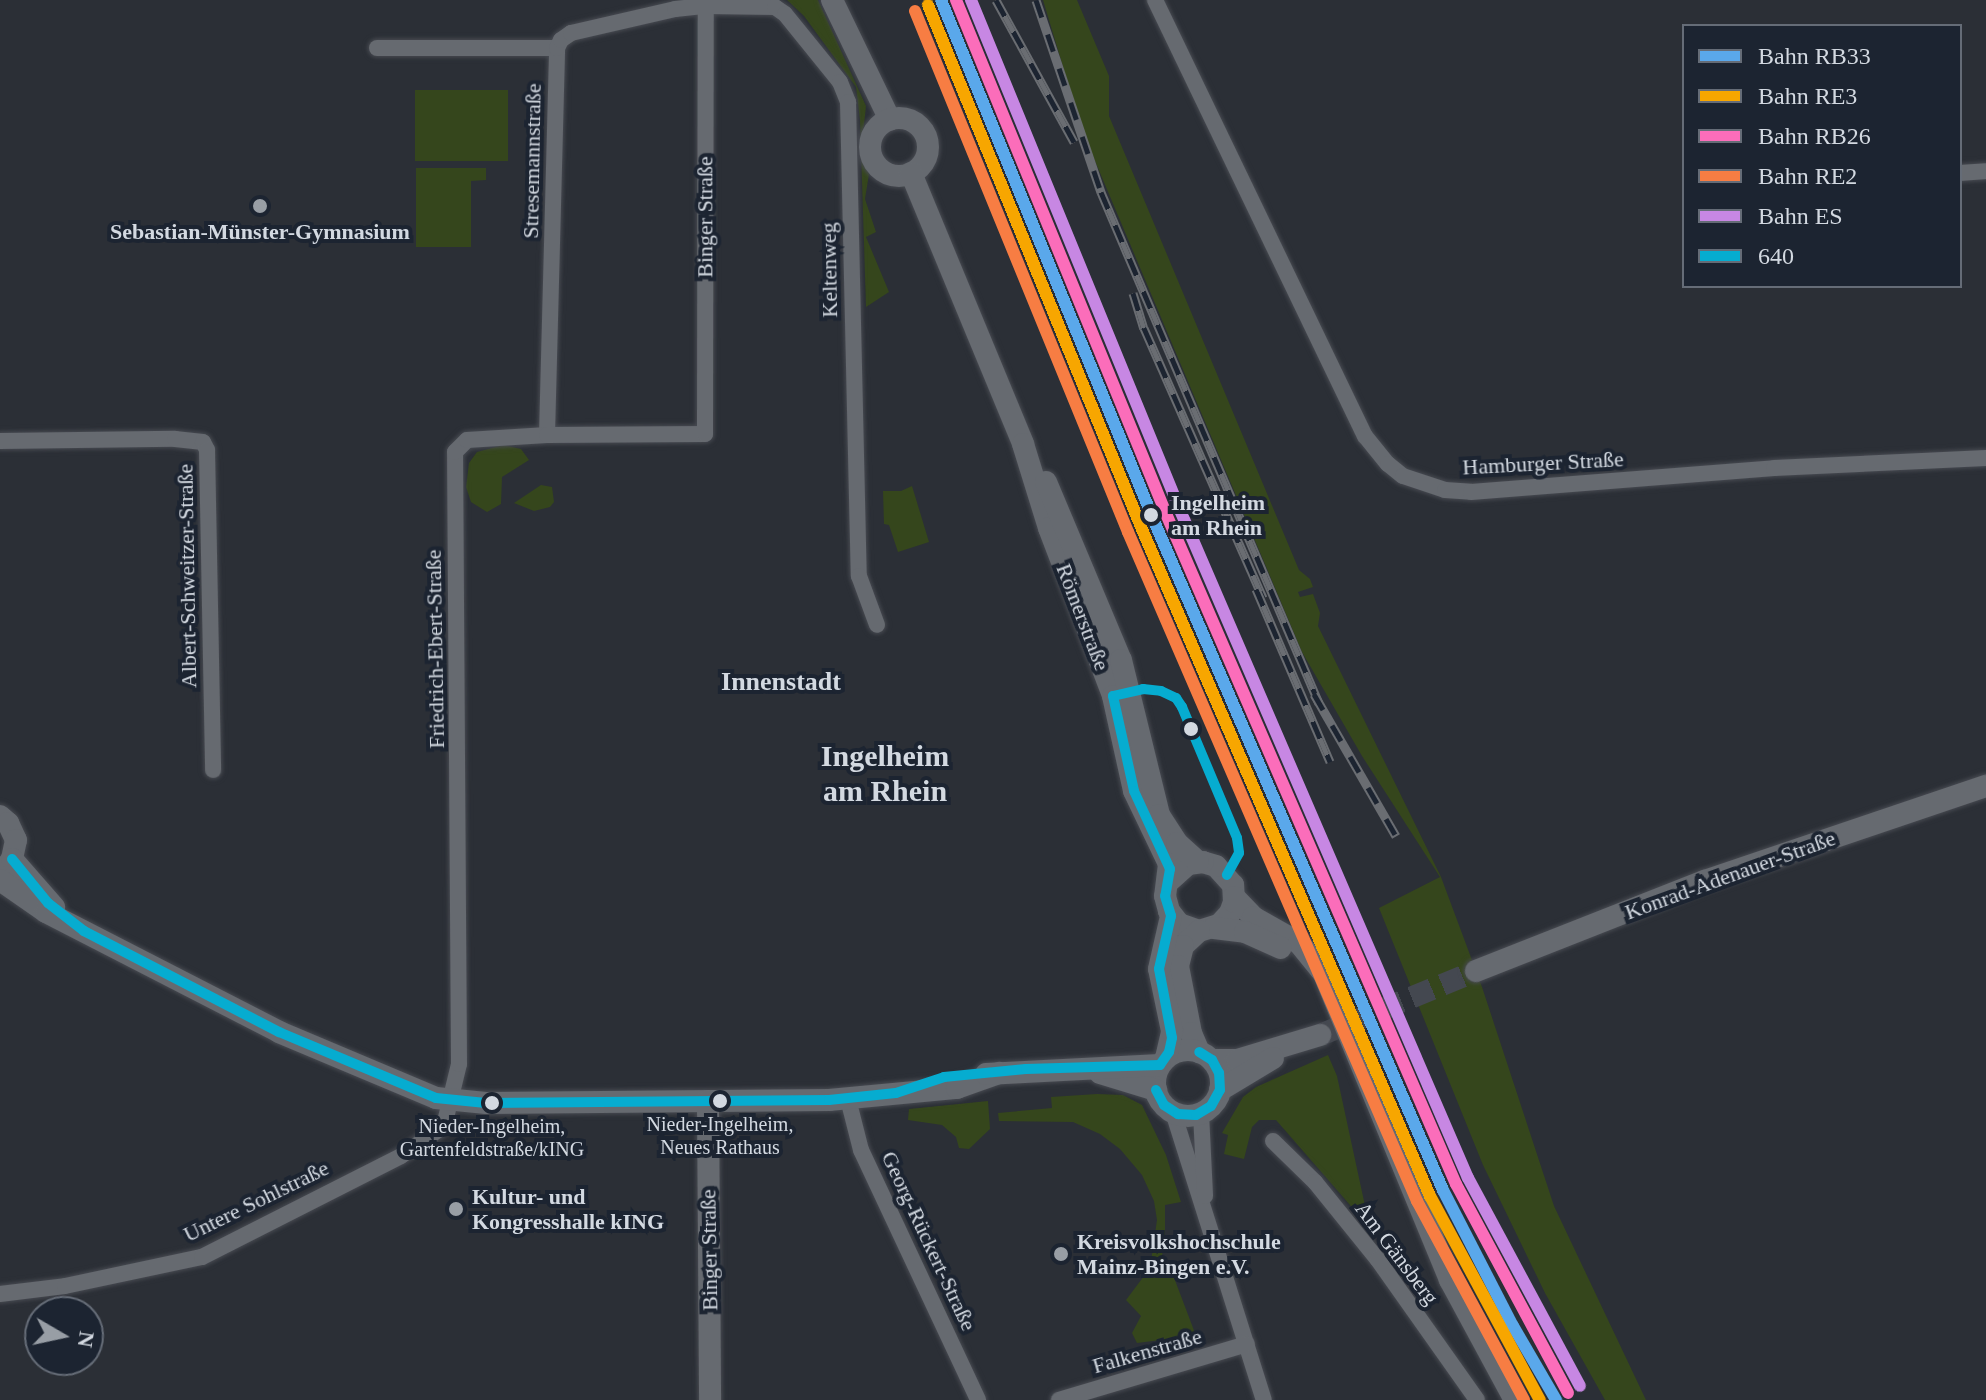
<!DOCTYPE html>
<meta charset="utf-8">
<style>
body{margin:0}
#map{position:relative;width:1986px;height:1400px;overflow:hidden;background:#2b2f36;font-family:"Times New Roman",serif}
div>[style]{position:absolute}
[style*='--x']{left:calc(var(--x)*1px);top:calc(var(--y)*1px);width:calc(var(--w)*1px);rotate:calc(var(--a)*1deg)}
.green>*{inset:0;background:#35461c;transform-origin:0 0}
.secondary-tunnel>*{height:22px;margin-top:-11px;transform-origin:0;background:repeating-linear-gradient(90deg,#444850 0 22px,transparent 0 33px)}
.roads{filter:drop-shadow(0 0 2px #474a51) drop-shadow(0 0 2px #474a51)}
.street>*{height:16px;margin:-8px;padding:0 8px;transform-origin:8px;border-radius:8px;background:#666a70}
.secondary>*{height:22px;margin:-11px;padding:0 11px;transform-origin:11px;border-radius:11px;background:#666a70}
.secondary>.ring{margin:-11px;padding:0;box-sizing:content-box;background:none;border:22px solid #666a70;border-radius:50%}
.rail>*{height:9px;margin-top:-4.5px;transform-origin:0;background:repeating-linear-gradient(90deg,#1c2431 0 18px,#6a6d72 0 36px);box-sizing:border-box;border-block:2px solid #6a6d72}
.bus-1>*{height:10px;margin:-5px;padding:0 5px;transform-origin:5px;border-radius:5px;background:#06acd0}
.rail-1>*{height:12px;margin:-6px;padding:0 6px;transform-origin:6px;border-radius:6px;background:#5aa8eb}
.rail-2>*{height:12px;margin:-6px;padding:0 6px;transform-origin:6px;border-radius:6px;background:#f7a600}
.rail-3>*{height:12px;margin:-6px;padding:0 6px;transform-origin:6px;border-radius:6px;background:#fb6dba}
.rail-4>*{height:12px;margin:-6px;padding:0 6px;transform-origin:6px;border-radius:6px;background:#f77d43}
.rail-5>*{height:12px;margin:-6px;padding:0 6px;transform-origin:6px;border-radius:6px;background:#c787e3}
.dots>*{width:22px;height:22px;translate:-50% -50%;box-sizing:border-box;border:4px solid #1c2431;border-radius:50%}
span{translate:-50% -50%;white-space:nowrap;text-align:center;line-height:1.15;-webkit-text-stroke:8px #1c2431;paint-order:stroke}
.bus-label{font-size:20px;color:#d3d9e1}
.street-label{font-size:22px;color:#d3d9e1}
.poi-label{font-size:22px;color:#d3d9e1;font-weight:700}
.left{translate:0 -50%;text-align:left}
.stop-label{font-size:22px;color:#d3d9e1;font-weight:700}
.quarter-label{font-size:26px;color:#d3d9e1;font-weight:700}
.district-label{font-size:30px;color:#d3d9e1;font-weight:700}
.legend{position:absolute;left:1682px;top:24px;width:280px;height:264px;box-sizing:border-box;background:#1c2431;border:2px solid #656c77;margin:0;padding:10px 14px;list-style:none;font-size:24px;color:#d3d9e1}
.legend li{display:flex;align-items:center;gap:16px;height:40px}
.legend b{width:40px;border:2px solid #656c77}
.north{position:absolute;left:24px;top:1296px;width:80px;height:80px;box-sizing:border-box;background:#1c2431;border:2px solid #656c77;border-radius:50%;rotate:99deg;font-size:22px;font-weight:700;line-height:32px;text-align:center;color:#d3d9e1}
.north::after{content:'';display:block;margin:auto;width:28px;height:36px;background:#989ea5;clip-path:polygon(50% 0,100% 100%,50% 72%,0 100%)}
</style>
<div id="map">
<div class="green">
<i style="clip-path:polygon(787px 0,818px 0,866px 106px,862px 144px,869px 174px,865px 199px,876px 232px,866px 237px,889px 292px,866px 307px,860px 120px,856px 87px,804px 16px)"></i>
<i style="clip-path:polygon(1043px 0,1077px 0,1109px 76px,1109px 116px,1299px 570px,1310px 579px,1313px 587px,1298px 592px,1300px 597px,1313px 594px,1320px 613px,1318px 626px,1441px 877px,1482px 987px,1554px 1206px,1646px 1400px,1605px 1400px,1545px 1293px,1483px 1165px,1379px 908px,1440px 877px,1362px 756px,1302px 652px,1082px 130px)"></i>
<i style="left:415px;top:90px;width:93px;height:71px"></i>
<i style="clip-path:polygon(416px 168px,486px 168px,486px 180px,471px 181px,471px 247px,416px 247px)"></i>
<i style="clip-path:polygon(503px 445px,521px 449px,529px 460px,502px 477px,501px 504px,487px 512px,471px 502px,466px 487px,469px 463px,477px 452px)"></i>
<i style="clip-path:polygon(541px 485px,552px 487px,554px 502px,550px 507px,534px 511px,514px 503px)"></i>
<i style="clip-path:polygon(912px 486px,929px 542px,898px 552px,889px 525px,884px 524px,883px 491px,901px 491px)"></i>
<i style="clip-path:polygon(1328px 1055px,1337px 1076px,1367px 1215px,1363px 1220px,1276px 1120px,1259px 1120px,1252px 1127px,1244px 1159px,1224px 1154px,1228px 1135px,1222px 1133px,1243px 1097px,1256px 1087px)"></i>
<i style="clip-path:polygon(1097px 1094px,1123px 1095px,1142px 1105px,1166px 1155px,1181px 1202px,1165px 1205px,1165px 1241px,1160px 1265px,1170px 1267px,1198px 1341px,1188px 1349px,1184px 1337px,1137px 1343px,1132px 1333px,1141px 1316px,1126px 1300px,1150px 1268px,1157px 1220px,1154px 1201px,1142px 1175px,1120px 1149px,1100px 1134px,1073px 1122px,999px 1121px,998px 1113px,1052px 1108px,1051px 1097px)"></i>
<i style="clip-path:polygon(988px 1101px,990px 1129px,969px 1149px,959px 1148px,956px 1137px,942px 1125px,908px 1120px,909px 1109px)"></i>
</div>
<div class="secondary-tunnel">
<i style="--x:1320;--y:1035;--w:169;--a:-22.3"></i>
</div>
<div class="roads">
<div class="street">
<i style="--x:1155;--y:0;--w:484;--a:64.3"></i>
<i style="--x:1365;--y:436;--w:36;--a:51"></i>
<i style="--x:1388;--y:464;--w:19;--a:39"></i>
<i style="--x:1403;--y:476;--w:44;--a:18.4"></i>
<i style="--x:1445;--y:490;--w:26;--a:4"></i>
<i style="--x:1471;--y:492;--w:304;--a:-4.5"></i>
<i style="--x:1774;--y:468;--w:212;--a:-2.7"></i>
<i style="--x:377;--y:48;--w:180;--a:0"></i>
<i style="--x:1960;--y:173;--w:26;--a:-4"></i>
<i style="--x:547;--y:435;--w:387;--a:-88.5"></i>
<i style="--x:557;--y:48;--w:9;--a:-63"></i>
<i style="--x:561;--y:40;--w:12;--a:-35"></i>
<i style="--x:571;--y:33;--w:107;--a:-13"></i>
<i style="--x:675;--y:9;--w:31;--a:-6"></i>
<i style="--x:706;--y:6;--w:69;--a:0.8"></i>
<i style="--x:775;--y:7;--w:12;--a:35"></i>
<i style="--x:785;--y:14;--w:87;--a:51"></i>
<i style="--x:840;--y:82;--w:22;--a:68"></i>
<i style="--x:848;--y:102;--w:474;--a:88.7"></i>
<i style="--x:859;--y:576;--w:52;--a:69.8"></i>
<i style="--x:0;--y:441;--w:175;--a:-0.7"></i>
<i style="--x:175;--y:439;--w:28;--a:6"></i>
<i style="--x:203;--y:442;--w:9;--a:63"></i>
<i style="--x:207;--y:450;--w:320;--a:88.9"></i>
<i style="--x:848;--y:1099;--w:53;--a:75.7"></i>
<i style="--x:861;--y:1150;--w:276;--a:64.9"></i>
<i style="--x:1173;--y:1112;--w:302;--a:72.5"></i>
<i style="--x:1201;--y:1113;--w:83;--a:87.2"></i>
<i style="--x:1273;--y:1141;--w:59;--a:44.3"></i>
<i style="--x:1315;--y:1182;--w:100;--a:51.1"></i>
<i style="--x:1378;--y:1260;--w:171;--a:54.7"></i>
<i style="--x:0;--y:1294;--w:65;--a:-7"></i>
<i style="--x:65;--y:1286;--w:140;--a:-12"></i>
<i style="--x:202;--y:1257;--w:223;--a:-26.9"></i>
<i style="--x:401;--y:1156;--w:52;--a:-34.9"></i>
<i style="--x:444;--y:1126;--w:64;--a:-76.4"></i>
<i style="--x:459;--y:1064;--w:612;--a:-90.37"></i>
<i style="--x:455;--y:452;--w:17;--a:-45"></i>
<i style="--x:467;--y:440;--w:80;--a:-3.6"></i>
<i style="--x:547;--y:435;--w:158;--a:-0.4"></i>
<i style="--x:705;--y:434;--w:434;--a:-89.9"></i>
<i style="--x:1059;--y:1400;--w:196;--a:-16.6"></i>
</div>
<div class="secondary">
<i style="--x:832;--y:0;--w:133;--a:64.2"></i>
<i class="ring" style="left:870px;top:118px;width:36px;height:36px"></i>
<i style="--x:911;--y:173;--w:293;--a:67.5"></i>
<i style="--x:1023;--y:444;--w:88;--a:72.8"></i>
<i style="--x:1049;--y:528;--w:180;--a:69.1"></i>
<i style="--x:1113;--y:696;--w:97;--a:77.5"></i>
<i style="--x:1134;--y:791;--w:81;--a:64.4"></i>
<i style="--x:1169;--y:864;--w:32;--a:97"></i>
<i style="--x:1165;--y:896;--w:16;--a:75"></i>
<i style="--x:1169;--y:911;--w:16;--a:52"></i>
<i style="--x:1179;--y:924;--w:21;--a:19"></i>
<i style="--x:1199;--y:931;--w:21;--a:-17"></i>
<i style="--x:1219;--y:925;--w:16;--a:-47"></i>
<i style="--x:1230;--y:913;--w:12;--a:-70"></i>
<i style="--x:1234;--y:902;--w:17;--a:-93"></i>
<i style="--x:1233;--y:885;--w:25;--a:-132"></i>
<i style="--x:1216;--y:866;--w:14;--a:-163"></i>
<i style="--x:1203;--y:862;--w:15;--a:172"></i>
<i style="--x:1188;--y:864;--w:25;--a:138"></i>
<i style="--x:1046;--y:482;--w:193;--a:67.2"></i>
<i style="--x:1121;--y:660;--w:160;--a:76.2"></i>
<i style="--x:1159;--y:815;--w:33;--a:57"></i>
<i style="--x:1177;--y:843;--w:28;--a:42"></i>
<i style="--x:0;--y:816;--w:11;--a:41"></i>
<i style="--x:8;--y:823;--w:19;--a:65"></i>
<i style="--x:16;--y:840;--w:19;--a:102"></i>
<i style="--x:12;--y:859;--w:14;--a:126"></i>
<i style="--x:12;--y:859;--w:64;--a:48.8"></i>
<i style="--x:0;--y:880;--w:56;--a:34.8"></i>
<i style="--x:46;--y:912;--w:262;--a:27.2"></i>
<i style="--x:279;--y:1032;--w:170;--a:22.8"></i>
<i style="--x:436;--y:1098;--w:50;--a:5.7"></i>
<i style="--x:486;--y:1103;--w:343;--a:-0.5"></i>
<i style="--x:829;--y:1100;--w:129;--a:-5.4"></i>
<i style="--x:957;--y:1088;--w:45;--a:-19.7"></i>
<i style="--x:1234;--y:897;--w:28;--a:46"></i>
<i style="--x:1253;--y:917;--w:53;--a:29.5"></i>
<i style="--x:1299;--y:943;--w:40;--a:51"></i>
<i style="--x:1324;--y:974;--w:331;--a:67.6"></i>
<i style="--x:1450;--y:1280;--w:136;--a:61.6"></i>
<i style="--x:1214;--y:928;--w:31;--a:7"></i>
<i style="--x:1245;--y:932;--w:39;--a:24"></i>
<i style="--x:1199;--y:931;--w:22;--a:137"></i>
<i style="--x:1183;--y:946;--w:21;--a:104"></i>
<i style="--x:1178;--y:966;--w:68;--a:79"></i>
<i style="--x:1191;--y:1033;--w:21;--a:67"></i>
<i style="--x:1476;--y:971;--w:246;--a:-21.5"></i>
<i style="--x:1705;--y:881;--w:297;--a:-18.7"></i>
<i class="ring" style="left:1155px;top:1050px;width:44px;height:44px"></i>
<i style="--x:1166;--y:1058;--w:28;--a:-77"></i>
<i style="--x:1172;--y:1031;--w:63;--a:-101.8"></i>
<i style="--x:1159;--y:969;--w:54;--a:-77.2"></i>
<i style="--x:1212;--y:1060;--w:25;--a:0"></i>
<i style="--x:1237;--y:1060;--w:87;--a:-16.8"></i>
<i style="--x:1100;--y:1073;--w:59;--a:16.9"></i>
<i style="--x:986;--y:1074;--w:174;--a:-3"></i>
<i style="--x:1220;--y:1090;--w:62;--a:-31.1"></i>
<i style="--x:708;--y:1101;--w:299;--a:89.6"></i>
</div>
</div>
<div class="rail">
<i style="--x:996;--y:0;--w:162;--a:61.2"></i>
<i style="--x:1036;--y:0;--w:203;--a:71.3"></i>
<i style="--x:1101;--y:192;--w:556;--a:66.9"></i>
<i style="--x:1133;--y:293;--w:37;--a:73"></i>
<i style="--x:1144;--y:328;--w:295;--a:66.2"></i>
<i style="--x:1256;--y:589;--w:188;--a:66.8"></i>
<i style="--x:1314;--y:694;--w:164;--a:60"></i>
</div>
<div class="bus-1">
<i style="--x:1113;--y:696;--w:97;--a:77.5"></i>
<i style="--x:1134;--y:791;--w:86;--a:65.2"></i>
<i style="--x:1170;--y:869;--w:27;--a:100"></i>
<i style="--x:1165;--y:896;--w:21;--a:73"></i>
<i style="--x:1171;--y:916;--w:54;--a:102.8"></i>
<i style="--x:1159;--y:969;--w:70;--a:79.3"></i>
<i style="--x:1172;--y:1038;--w:14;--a:102"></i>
<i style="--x:1169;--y:1052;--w:16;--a:125"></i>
<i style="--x:1113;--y:696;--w:31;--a:-13"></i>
<i style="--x:1143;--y:689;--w:18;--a:6"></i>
<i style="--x:1161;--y:691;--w:17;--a:25"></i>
<i style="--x:1176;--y:698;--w:11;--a:56"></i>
<i style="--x:1182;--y:707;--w:142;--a:67.2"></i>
<i style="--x:1237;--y:838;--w:15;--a:82"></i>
<i style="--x:1239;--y:853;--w:25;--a:119"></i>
<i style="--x:12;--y:859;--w:57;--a:50.7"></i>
<i style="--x:48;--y:903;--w:46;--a:37.9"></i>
<i style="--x:84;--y:931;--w:220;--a:27.4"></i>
<i style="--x:279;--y:1032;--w:170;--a:22.8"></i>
<i style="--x:436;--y:1098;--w:50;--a:5.7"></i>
<i style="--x:486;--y:1103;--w:343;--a:-0.5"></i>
<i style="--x:829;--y:1100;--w:67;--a:-6"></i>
<i style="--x:896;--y:1093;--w:51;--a:-18.4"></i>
<i style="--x:944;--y:1077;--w:82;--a:-5.6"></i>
<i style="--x:1026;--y:1069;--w:134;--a:-1.7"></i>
<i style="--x:1156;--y:1090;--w:17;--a:62"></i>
<i style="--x:1164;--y:1105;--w:17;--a:33"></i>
<i style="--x:1178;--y:1114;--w:18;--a:3"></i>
<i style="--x:1196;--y:1115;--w:17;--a:-31"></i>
<i style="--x:1211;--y:1106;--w:18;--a:-61"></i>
<i style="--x:1220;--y:1090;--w:17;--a:-93"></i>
<i style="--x:1219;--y:1073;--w:15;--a:-118"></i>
<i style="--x:1212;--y:1060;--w:15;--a:-148"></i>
</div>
<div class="rail-1">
<i style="--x:941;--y:0;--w:563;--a:67.76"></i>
<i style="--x:1154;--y:521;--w:729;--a:66.64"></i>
<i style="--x:1443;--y:1190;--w:153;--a:62.8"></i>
<i style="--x:1513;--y:1326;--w:86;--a:59.8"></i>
</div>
<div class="rail-2">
<i style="--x:928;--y:5;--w:564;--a:67.8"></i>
<i style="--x:1141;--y:527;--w:729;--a:66.64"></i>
<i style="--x:1430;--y:1196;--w:232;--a:61.7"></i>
</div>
<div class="rail-3">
<i style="--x:956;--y:0;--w:557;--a:67.76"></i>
<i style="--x:1167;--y:516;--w:728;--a:66.61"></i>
<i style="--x:1456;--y:1184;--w:237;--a:61.8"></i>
</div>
<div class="rail-4">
<i style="--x:915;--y:11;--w:563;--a:67.76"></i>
<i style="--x:1128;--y:532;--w:729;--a:66.64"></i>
<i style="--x:1417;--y:1201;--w:226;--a:61.7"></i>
</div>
<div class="rail-5">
<i style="--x:971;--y:0;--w:551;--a:67.72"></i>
<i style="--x:1180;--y:510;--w:727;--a:66.68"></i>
<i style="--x:1468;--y:1178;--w:236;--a:61.7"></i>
</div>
<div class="dots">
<i style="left:260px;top:206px;background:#989ea5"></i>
<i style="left:1151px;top:515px;background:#d3d9e1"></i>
<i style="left:1191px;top:729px;background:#d3d9e1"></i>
<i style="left:720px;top:1101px;background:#d3d9e1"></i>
<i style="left:492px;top:1103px;background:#d3d9e1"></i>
<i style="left:456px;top:1209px;background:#989ea5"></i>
<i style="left:1061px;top:1254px;background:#989ea5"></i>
</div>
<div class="bus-label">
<span style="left:720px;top:1136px">Nieder-Ingelheim,<br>Neues Rathaus</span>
<span style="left:492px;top:1138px">Nieder-Ingelheim,<br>Gartenfeldstraße/kING</span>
</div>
<div class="street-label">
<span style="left:532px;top:161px;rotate:-89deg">Stresemannstraße</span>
<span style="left:705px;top:217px;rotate:-90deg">Binger Straße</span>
<span style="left:829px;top:270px;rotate:-91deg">Keltenweg</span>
<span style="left:1543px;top:463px;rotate:-3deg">Hamburger Straße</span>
<span style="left:187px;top:576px;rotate:-91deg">Albert-Schweitzer-Straße</span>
<span style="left:1083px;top:617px;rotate:69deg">Römerstraße</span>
<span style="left:435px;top:649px;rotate:-91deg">Friedrich-Ebert-Straße</span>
<span style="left:1730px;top:875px;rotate:-20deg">Konrad-Adenauer-Straße</span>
<span style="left:256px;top:1201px;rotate:-26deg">Untere Sohlstraße</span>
<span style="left:929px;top:1241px;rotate:65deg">Georg-Rückert-Straße</span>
<span style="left:709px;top:1250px;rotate:-91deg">Binger Straße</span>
<span style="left:1397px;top:1253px;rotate:53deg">Am Gänsberg</span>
<span style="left:1147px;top:1351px;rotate:-16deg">Falkenstraße</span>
</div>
<div class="poi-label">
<span style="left:260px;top:232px">Sebastian-Münster-Gymnasium</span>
<span class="left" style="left:472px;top:1209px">Kultur- und<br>Kongresshalle kING</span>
<span class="left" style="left:1077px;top:1254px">Kreisvolkshochschule<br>Mainz-Bingen e.V.</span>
</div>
<div class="stop-label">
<span class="left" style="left:1171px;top:515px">Ingelheim<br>am Rhein</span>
</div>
<div class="quarter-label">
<span style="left:781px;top:682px">Innenstadt</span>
</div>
<div class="district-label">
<span style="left:885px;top:773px">Ingelheim<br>am Rhein</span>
</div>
<ul class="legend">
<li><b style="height:10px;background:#5aa8eb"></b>Bahn RB33</li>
<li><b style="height:10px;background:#f7a600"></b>Bahn RE3</li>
<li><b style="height:10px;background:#fb6dba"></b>Bahn RB26</li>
<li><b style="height:10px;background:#f77d43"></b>Bahn RE2</li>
<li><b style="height:10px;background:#c787e3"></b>Bahn ES</li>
<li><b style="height:10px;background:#06acd0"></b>640</li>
</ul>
<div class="north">N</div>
</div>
